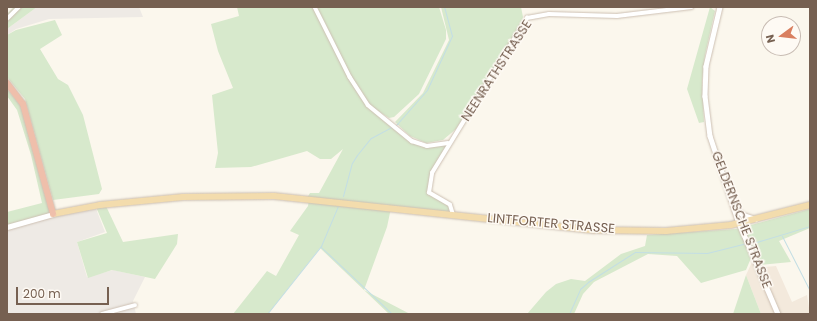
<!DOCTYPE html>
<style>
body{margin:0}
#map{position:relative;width:817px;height:321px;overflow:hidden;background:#fbf7ed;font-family:Poppins,sans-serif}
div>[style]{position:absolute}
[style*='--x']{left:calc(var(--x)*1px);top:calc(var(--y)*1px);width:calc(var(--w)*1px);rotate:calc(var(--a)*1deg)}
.residential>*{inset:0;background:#f3e9dc}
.industrial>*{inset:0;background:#eeeae5}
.green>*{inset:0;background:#d7e9cc}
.stream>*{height:1px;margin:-0.5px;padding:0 0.5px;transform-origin:0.5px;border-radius:0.5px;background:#c3dee4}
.roads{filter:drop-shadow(0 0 1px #cdc0b3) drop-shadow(0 0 1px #cdc0b3)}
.street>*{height:3.5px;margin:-1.75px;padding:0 1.75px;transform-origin:1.75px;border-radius:1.75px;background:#fff}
.secondary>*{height:4.5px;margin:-2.25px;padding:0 2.25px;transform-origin:2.25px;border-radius:2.25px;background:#fff}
.primary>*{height:5.5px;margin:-2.75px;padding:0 2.75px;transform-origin:2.75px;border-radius:2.75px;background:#f3dcad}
.highway>*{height:6px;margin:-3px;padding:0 3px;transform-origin:3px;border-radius:3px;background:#efbfab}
span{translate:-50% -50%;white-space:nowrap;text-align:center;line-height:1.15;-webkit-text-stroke:3px #fefaf4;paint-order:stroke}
.street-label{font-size:13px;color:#766051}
.frame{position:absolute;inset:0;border:8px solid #766051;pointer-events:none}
.north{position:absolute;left:761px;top:16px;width:40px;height:40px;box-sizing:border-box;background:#fefaf4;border:1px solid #c8bcb3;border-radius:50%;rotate:255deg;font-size:11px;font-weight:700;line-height:16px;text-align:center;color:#766051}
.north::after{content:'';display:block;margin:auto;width:14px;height:18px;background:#d97f5f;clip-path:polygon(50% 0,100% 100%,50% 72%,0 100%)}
.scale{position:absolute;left:16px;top:287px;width:93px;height:18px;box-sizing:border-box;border:2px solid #766051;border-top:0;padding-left:5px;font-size:12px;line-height:14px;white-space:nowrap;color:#766051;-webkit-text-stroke:3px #fefaf4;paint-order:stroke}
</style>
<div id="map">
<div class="residential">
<i style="clip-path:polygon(752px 262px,754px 268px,776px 266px,792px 302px,807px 295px,810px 314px,761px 314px,746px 275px)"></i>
</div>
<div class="industrial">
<i style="clip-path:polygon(37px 7px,139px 7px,143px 17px,49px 19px,16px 29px,7px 35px,7px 29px)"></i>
<i style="clip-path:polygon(95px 206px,105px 232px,77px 242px,87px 277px,113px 270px,145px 277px,133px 301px,136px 314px,7px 314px,7px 227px)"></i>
</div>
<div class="green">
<i style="clip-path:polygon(14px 7px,37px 7px,7px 29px,7px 14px)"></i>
<i style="clip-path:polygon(237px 7px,439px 7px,446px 30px,446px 39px,419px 94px,394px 117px,389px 118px,372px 107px,412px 141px,427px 146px,448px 143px,432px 173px,429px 193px,450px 205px,453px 215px,391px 208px,387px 227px,364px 290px,410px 314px,389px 314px,320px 248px,268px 314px,233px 314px,267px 271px,276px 276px,299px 235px,290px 231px,308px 206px,309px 199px,307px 198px,310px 193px,319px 193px,343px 149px,331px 159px,320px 159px,307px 151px,251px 167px,215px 168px,218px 153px,212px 95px,233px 88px,218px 51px,211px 24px,239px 16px)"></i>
<i style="clip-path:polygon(441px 7px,521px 7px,524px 22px,456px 129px,443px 140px,426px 143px,410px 136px,395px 122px,423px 93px,449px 40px)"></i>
<i style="clip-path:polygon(710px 7px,715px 11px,705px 55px,702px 81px,704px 122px,699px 123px,687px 89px)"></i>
<i style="clip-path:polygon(55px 20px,62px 35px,40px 49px,58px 79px,68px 85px,83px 115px,102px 189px,99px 194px,53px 200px,25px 99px,7px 77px,7px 35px,16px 30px)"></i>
<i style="clip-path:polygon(7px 89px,21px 106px,53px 214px,7px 227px,7px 212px,42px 203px,31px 155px,17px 110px,7px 96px)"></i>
<i style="clip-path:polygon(105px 204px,123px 242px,178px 234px,177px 244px,155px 279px,112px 270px,88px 278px,77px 242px,107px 233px,96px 207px)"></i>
<i style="clip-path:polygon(810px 209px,810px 228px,779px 241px,791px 262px,759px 265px,756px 258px,751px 258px,746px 270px,701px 283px,677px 256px,648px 254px,594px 282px,583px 294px,574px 314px,527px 314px,546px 292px,556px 284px,571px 279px,585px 281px,621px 254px,645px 246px,647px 235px,736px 229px)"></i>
<i style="clip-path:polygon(746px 275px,761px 314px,733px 314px)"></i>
</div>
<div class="stream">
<i style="--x:343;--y:196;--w:34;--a:-75"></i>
<i style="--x:352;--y:163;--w:9;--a:-58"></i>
<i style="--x:357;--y:155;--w:22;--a:-51"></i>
<i style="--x:371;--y:138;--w:30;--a:-28"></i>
<i style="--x:397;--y:124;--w:45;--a:-48.6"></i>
<i style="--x:427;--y:90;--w:60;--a:-65.2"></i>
<i style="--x:452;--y:36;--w:30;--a:-105"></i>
<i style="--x:782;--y:236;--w:62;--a:63"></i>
<i style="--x:753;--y:243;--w:59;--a:-16.6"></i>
<i style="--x:321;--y:247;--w:98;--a:43.3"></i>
<i style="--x:267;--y:314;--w:87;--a:-51.5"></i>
<i style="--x:321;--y:246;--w:43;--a:-67"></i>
<i style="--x:569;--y:314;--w:27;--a:-66"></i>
<i style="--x:580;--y:289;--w:11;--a:-41"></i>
<i style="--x:588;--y:282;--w:56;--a:-32.6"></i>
<i style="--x:635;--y:252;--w:72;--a:0.8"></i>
<i style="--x:707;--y:253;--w:38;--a:-14"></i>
</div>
<div class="roads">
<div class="street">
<i style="--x:315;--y:7;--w:78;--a:63.4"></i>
<i style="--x:350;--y:77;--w:33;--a:57"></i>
<i style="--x:368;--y:105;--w:57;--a:39.3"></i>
<i style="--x:412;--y:141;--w:16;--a:18"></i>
<i style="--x:427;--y:146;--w:21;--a:-8"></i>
<i style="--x:7;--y:19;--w:17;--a:-45"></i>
<i style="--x:453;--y:215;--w:10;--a:-107"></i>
<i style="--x:450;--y:205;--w:24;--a:-150"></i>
<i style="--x:429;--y:193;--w:20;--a:-81"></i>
<i style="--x:432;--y:173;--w:182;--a:-58.5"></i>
<i style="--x:527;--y:18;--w:22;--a:-10"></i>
<i style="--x:549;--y:14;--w:68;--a:1.7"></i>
<i style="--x:617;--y:16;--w:75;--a:-6.9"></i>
<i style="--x:102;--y:314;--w:34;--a:-15"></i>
</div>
<div class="secondary">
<i style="--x:720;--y:7;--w:61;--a:103.3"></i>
<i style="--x:706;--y:66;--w:30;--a:92"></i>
<i style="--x:705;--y:96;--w:40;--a:82.9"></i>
<i style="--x:710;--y:136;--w:92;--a:71.6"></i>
<i style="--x:739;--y:223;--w:99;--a:66.8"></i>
<i style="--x:735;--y:208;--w:11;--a:41"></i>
<i style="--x:743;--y:215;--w:13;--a:18"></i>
<i style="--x:7;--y:227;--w:48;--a:-15.8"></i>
</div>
<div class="primary">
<i style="--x:53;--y:214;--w:48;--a:-10.8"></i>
<i style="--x:100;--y:205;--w:83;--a:-5.5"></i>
<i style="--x:183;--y:197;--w:91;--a:-0.6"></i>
<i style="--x:274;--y:196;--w:322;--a:6.1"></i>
<i style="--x:594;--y:230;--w:72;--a:0.8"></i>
<i style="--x:666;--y:231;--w:65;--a:-5.3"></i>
<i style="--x:731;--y:225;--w:81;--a:-14.2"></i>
</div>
<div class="highway">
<i style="--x:7;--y:83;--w:26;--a:53"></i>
<i style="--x:23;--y:104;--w:114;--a:74.7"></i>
</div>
</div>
<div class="street-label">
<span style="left:497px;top:71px;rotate:-57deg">NEENRATHSTRASSE</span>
<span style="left:741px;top:220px;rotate:69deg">GELDERNSCHE STRASSE</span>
<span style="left:551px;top:224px;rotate:5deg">LINTFORTER STRASSE</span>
</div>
<div class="frame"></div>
<div class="north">N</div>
<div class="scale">200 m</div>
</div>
